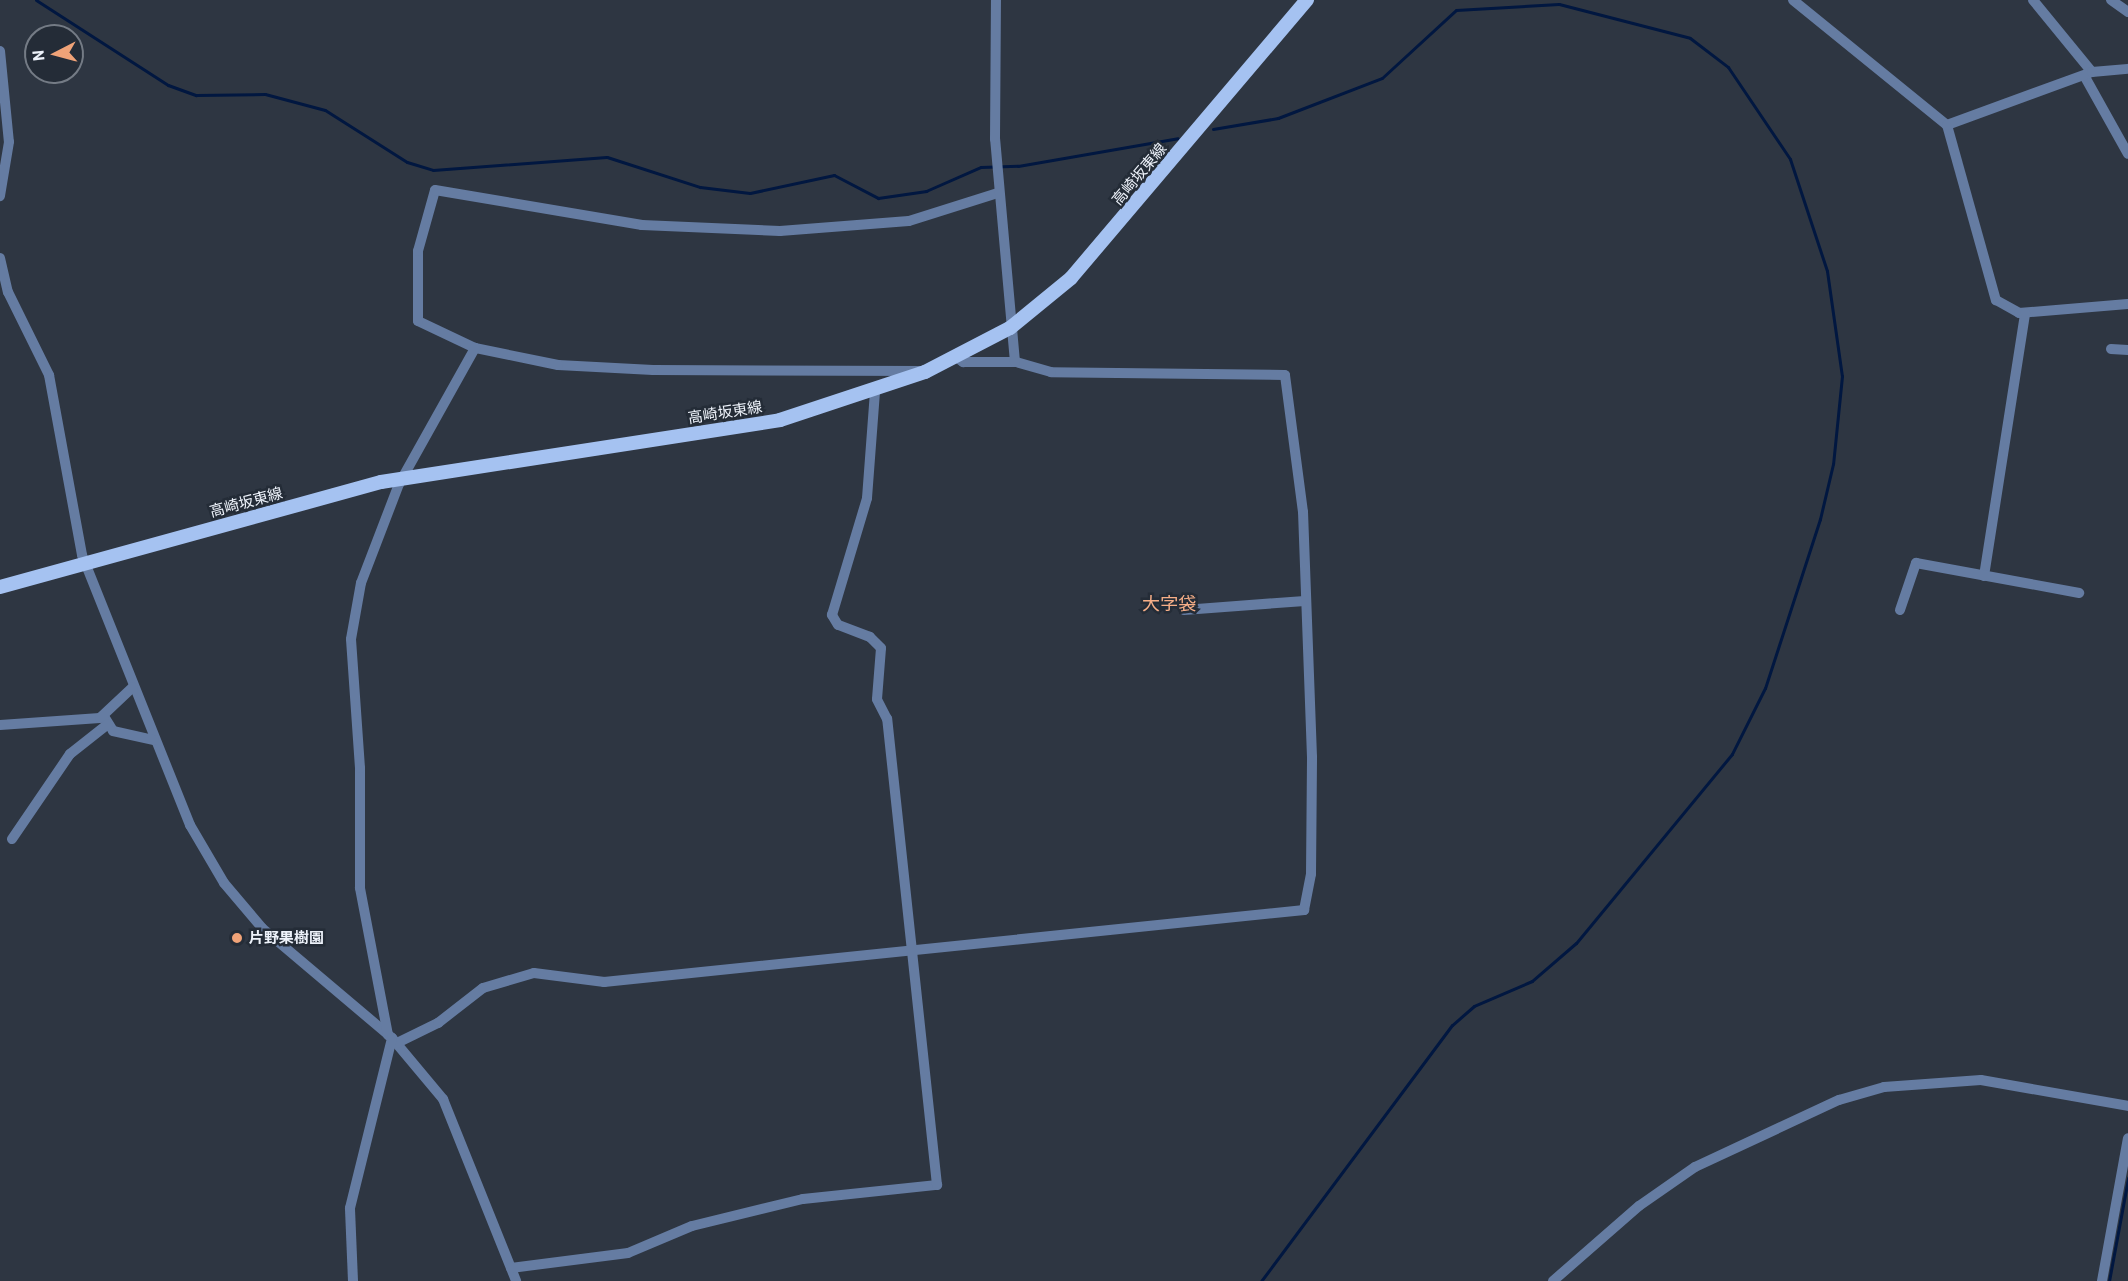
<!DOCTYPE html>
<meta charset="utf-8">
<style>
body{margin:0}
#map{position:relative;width:2128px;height:1281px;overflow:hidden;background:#2e3642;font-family:Barlow,"Noto Sans JP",sans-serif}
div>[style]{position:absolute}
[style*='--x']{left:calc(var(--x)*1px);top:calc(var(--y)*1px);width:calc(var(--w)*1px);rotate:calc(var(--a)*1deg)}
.stream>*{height:3px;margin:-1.5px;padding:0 1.5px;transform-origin:1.5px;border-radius:1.5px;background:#011740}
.minor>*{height:10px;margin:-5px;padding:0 5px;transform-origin:5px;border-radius:5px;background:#657ca2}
.major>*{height:14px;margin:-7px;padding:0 7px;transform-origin:7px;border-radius:7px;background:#a5c2f1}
.dots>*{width:16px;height:16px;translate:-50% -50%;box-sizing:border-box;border:3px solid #242c37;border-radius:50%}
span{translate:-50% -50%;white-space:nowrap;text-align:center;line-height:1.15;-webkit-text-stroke:5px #242c37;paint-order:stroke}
.street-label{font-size:15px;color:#edf2fa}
.poi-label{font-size:15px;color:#edf2fa;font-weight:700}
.left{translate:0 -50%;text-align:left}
.quarter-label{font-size:18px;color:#f7af88}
.north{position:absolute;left:24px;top:24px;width:60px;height:60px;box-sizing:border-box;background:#242c37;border:2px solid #747b85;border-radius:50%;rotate:264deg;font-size:16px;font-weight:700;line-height:24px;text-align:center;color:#edf2fa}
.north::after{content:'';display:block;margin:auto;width:21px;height:27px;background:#f0a378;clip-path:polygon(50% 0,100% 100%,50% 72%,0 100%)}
</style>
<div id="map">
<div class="stream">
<i style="--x:36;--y:0;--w:157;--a:32.8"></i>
<i style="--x:168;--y:85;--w:30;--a:20"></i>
<i style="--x:196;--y:95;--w:69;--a:-0.8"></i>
<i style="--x:265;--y:94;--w:62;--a:14.9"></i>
<i style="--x:325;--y:110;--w:97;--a:32.4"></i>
<i style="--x:407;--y:162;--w:27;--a:17"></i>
<i style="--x:433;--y:170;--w:174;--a:-4.3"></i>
<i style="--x:607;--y:157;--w:98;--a:17.9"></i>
<i style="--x:700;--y:187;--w:50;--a:6.8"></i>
<i style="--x:750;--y:193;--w:86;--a:-12.1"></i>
<i style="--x:834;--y:175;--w:50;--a:27.6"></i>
<i style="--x:878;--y:198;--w:49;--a:-8.3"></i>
<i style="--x:926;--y:191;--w:60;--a:-23.6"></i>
<i style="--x:981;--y:167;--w:37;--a:-2"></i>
<i style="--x:1018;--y:166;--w:162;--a:-9.9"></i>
<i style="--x:1213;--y:129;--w:66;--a:-9.6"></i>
<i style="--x:1278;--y:118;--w:111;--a:-21"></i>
<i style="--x:1382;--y:78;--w:100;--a:-42.6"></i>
<i style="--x:1456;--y:10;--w:103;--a:-3.3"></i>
<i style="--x:1559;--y:4;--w:135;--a:14.5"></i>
<i style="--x:1690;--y:38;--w:48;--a:37.3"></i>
<i style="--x:1728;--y:67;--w:111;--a:56"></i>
<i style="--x:1790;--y:159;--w:118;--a:71.7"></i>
<i style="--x:1827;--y:271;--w:106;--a:81.9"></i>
<i style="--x:1842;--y:376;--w:88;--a:95.8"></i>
<i style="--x:1833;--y:464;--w:57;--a:103.3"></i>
<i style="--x:1820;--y:519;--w:178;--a:108"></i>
<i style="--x:1765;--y:688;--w:74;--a:116.6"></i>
<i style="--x:1732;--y:754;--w:245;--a:129.5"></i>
<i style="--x:1576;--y:943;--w:58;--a:139.2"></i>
<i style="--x:1532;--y:981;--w:63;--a:156.7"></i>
<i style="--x:1474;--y:1006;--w:29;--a:139"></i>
<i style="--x:1452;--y:1025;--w:319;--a:126.7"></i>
<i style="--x:2109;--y:1281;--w:105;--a:-79.5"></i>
</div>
<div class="minor">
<i style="--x:1793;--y:0;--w:198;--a:39.1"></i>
<i style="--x:1947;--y:125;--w:182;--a:74.4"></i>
<i style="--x:1996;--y:300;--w:26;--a:29"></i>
<i style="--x:2019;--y:313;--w:109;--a:-4.7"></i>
<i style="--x:2033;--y:0;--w:93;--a:50.7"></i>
<i style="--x:2111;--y:0;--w:21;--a:35"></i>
<i style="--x:0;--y:51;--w:91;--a:84.4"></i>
<i style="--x:9;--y:142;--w:55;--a:99.5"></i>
<i style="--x:2085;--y:77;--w:88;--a:60.8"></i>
<i style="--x:1947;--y:125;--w:154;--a:-20.1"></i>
<i style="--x:2092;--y:72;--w:36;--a:-5"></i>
<i style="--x:0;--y:258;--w:35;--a:77"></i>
<i style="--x:8;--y:292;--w:93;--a:63.7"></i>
<i style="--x:49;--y:375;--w:183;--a:79.6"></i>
<i style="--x:82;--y:555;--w:291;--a:68.2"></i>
<i style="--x:190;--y:825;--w:67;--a:59.6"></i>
<i style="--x:224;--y:883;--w:59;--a:49.8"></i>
<i style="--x:262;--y:928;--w:170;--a:40.2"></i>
<i style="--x:392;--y:1038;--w:80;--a:50.1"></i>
<i style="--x:443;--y:1099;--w:196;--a:68.1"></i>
<i style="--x:2111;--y:349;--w:17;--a:3"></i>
<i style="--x:956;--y:357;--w:9;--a:36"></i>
<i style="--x:963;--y:362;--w:52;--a:0"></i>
<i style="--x:925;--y:371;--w:272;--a:-179.8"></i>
<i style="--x:653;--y:370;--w:95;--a:-177"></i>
<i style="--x:558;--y:365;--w:85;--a:-168.4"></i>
<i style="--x:475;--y:348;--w:63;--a:-154.7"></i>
<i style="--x:418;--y:321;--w:70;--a:-90"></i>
<i style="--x:418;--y:251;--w:63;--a:-74.4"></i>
<i style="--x:435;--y:190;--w:210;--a:9.6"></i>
<i style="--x:642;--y:225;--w:138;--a:2.5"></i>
<i style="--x:780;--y:231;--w:129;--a:-4.4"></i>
<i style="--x:909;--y:221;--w:93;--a:-17.5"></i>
<i style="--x:1984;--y:576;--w:266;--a:-81.1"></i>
<i style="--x:1184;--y:610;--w:121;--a:-4.3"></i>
<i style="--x:1900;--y:610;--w:50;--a:-71.2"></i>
<i style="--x:1916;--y:563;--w:166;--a:10.4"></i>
<i style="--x:105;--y:718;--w:15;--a:58"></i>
<i style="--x:113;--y:731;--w:42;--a:12.4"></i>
<i style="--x:0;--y:725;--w:100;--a:-4"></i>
<i style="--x:100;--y:718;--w:45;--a:-43.2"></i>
<i style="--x:12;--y:839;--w:103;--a:-55.7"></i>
<i style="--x:70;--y:754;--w:48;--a:-38.3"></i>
<i style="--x:388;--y:1035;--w:150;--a:-100.8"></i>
<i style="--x:360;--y:888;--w:120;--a:-90"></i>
<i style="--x:360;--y:768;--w:129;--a:-94"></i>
<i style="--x:351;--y:639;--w:57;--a:-79.9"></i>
<i style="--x:361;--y:583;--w:106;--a:-69"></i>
<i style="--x:399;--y:484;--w:156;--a:-60.8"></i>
<i style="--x:397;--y:1043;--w:46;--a:-26"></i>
<i style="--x:438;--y:1023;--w:57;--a:-37.9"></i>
<i style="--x:483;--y:988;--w:53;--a:-16.4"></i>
<i style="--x:534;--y:973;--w:71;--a:7.3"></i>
<i style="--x:604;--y:982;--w:704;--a:-5.87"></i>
<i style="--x:1304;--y:910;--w:37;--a:-79"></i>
<i style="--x:1311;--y:874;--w:117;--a:-89.5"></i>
<i style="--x:1312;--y:757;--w:245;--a:-92.1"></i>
<i style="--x:1303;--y:512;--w:138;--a:-97.5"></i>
<i style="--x:1285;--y:375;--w:234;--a:-179.3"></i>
<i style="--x:1051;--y:372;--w:37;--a:-164"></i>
<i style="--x:1015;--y:362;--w:224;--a:-95.1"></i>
<i style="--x:995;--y:139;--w:139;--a:-89.6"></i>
<i style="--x:511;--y:1268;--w:118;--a:-7.3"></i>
<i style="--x:628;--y:1253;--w:69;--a:-22.9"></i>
<i style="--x:692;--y:1226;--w:114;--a:-13.7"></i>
<i style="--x:803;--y:1199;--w:135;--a:-6"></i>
<i style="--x:937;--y:1185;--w:469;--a:-96.1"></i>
<i style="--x:887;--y:719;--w:22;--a:-117"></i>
<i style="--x:877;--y:699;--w:51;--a:-85.5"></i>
<i style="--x:881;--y:648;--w:16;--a:-135"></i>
<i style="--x:870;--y:637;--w:34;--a:-159"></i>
<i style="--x:838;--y:625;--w:12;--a:-121"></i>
<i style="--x:832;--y:615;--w:122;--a:-73.3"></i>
<i style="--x:867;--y:498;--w:106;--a:-85.7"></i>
<i style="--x:353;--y:1281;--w:73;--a:-92.4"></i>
<i style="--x:350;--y:1208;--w:175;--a:-76.1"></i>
<i style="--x:1553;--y:1281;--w:114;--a:-41.1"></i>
<i style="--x:1639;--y:1206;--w:68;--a:-34.9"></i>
<i style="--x:1695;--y:1167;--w:159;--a:-25"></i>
<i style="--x:1839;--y:1100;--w:47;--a:-16.1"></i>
<i style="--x:1884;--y:1087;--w:97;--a:-4.1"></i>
<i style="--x:1981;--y:1080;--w:149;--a:10"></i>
<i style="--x:2102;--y:1281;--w:145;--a:-79.7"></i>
</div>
<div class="major">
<i style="--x:0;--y:587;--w:395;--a:-15.4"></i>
<i style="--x:381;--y:482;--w:404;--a:-8.8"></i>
<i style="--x:780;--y:420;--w:153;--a:-18.3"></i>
<i style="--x:925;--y:372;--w:96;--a:-27.4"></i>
<i style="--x:1010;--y:328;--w:79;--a:-39.3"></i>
<i style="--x:1071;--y:278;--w:365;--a:-49.7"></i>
</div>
<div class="dots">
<i style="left:237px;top:938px;background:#f0a378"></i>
</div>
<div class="street-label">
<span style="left:1139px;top:174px;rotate:-50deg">高崎坂東線</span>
<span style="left:725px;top:412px;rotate:-9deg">高崎坂東線</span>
<span style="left:246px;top:502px;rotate:-15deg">高崎坂東線</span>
</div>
<div class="poi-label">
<span class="left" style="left:249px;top:938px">片野果樹園</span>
</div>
<div class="quarter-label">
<span style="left:1169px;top:603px">大字袋</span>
</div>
<div class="north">N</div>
</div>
